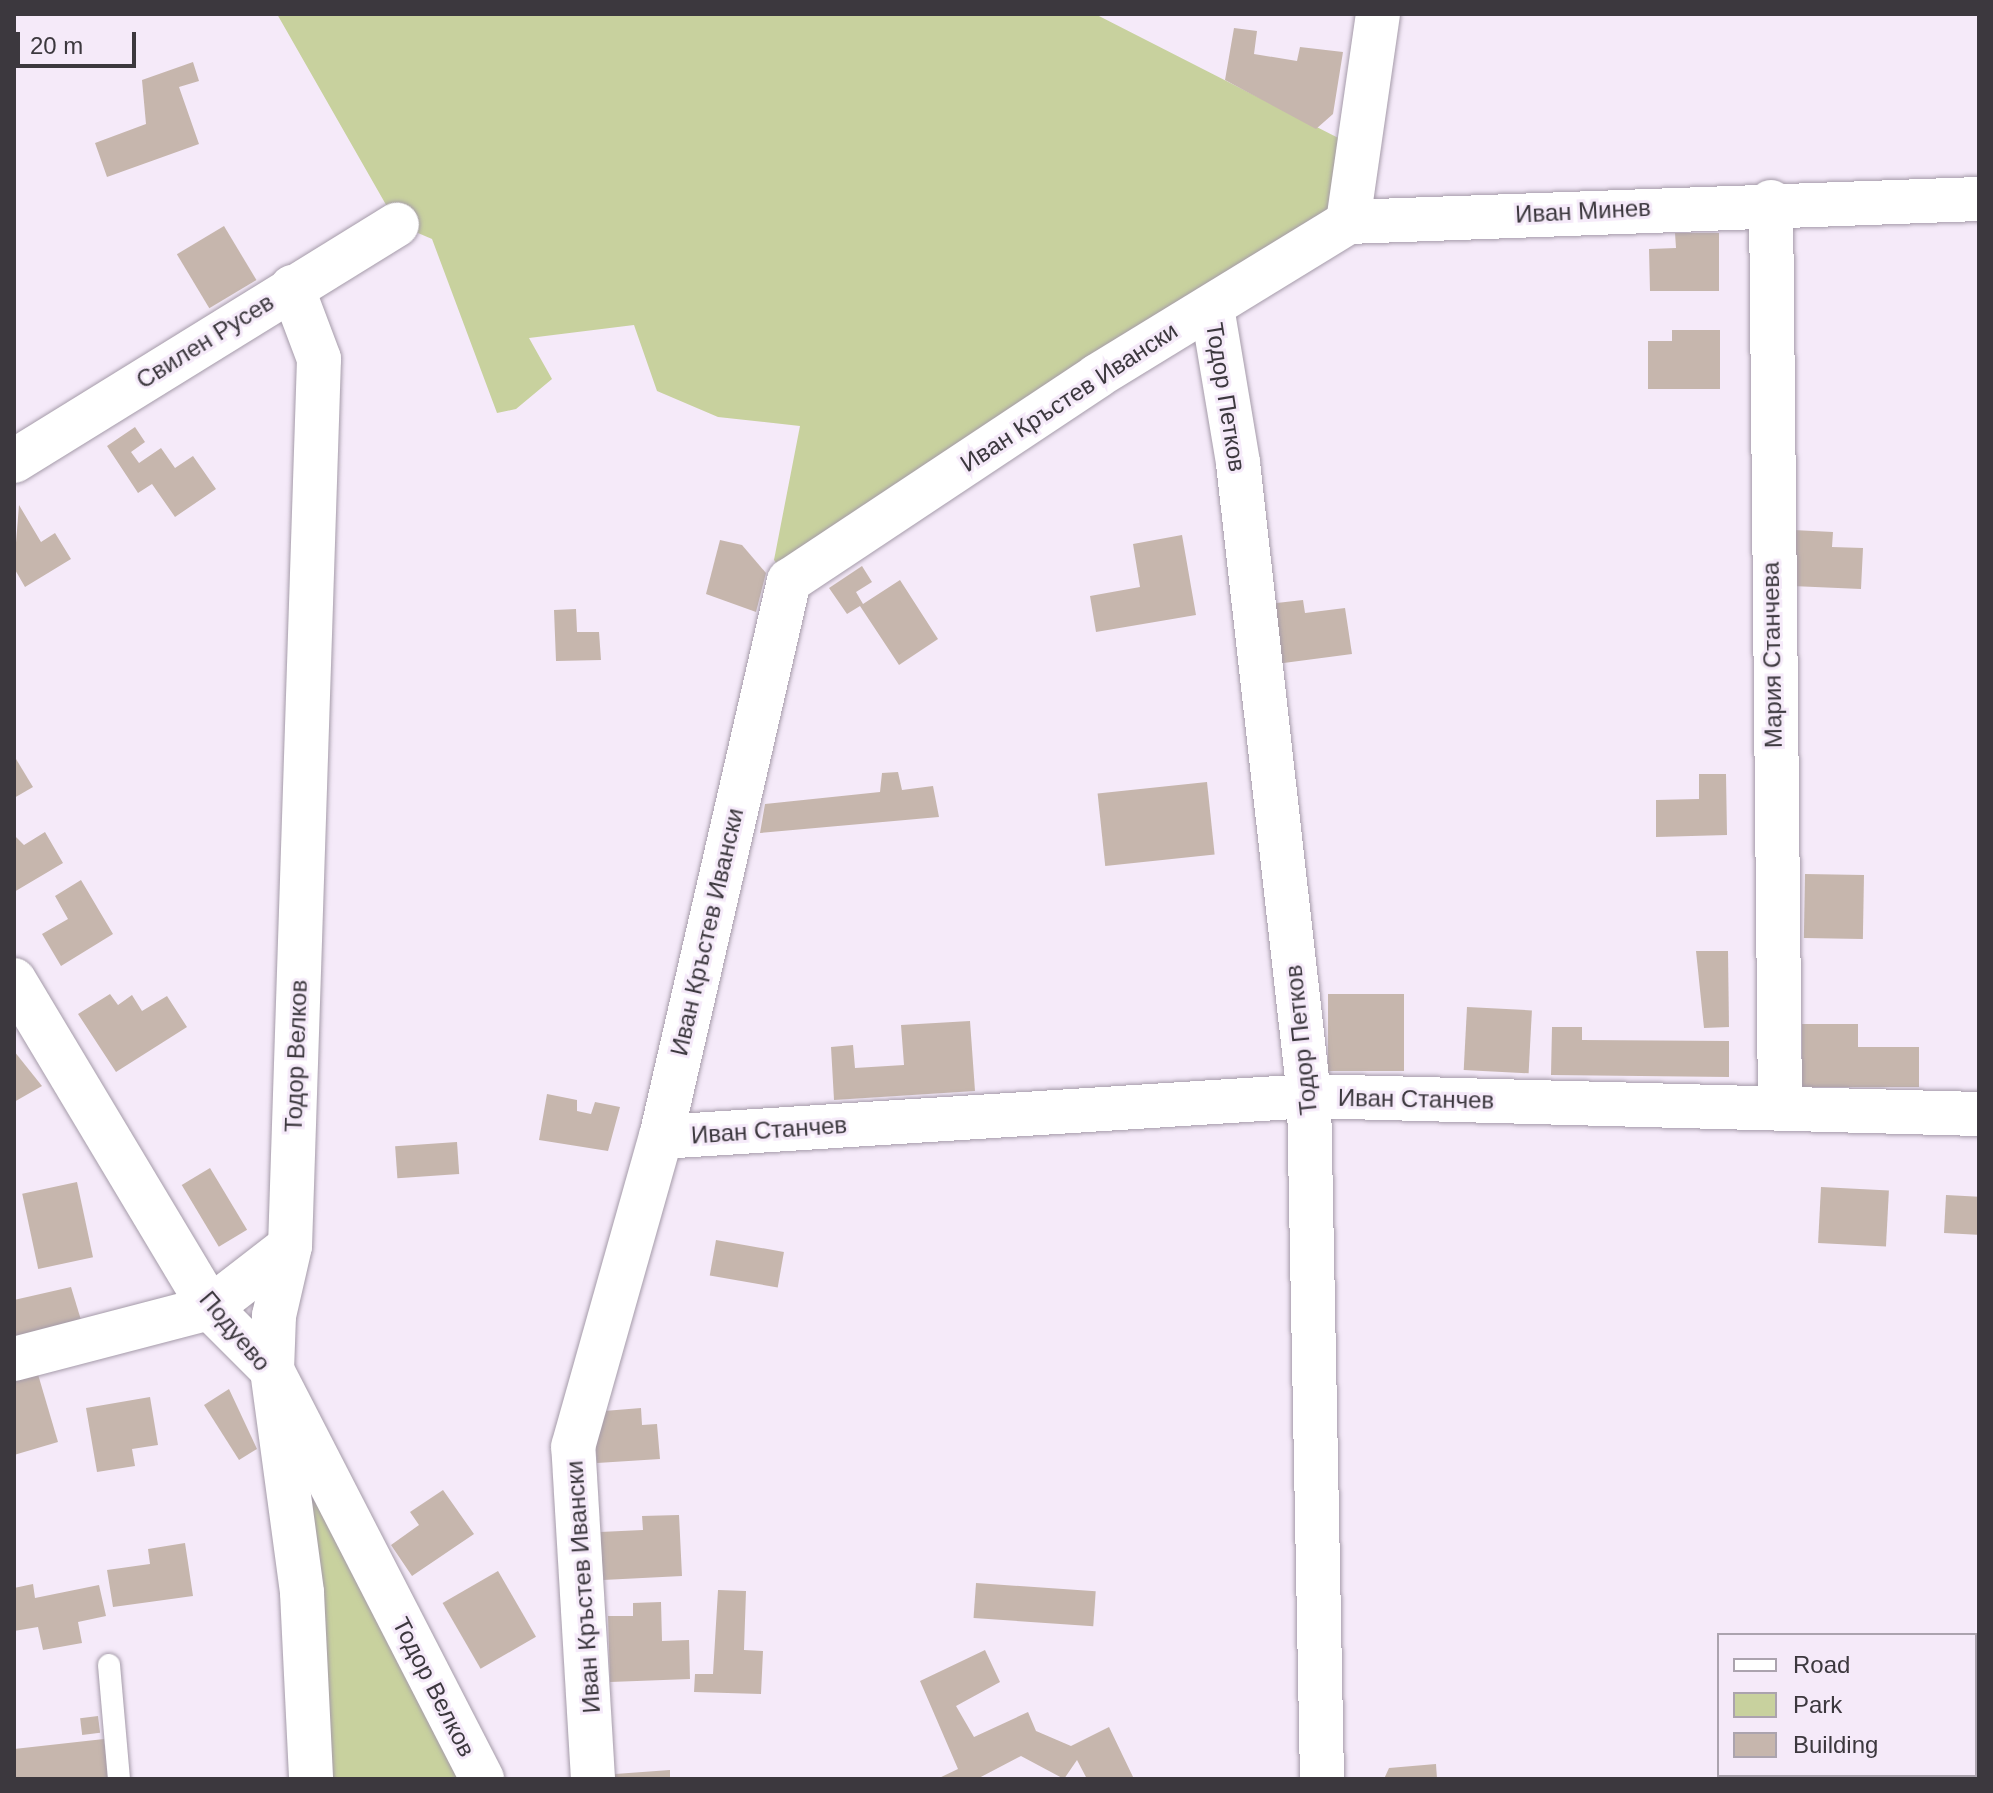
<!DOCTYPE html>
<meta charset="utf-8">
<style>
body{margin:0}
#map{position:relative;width:1993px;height:1793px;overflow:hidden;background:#f5eaf9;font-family:Arial,sans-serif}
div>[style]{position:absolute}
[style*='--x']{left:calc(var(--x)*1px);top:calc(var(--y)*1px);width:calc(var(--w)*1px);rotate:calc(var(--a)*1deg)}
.green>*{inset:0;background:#c8d19e}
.building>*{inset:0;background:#c6b6ad;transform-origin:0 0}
.roads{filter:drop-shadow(0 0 2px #a59ba9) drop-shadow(0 0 2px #a59ba9)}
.lane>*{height:22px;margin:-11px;padding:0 11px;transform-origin:11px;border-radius:11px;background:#fff}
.street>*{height:44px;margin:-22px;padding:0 22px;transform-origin:22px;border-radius:22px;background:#fff}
span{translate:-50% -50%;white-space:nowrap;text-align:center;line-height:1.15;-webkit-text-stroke:6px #f5eaf9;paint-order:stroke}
.street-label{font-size:24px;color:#3c383e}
.frame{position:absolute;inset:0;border:16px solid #3c383e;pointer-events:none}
.legend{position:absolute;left:1717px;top:1633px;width:260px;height:144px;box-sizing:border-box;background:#f5eaf9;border:2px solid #aba3ae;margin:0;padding:10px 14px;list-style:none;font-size:24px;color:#3c383e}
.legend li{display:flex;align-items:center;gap:16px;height:40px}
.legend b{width:40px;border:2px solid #aba3ae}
.scale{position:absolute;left:16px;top:32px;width:120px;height:36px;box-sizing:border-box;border:4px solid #3c383e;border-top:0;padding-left:10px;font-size:24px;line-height:28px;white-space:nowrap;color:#3c383e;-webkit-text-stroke:6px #f5eaf9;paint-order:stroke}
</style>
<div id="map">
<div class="green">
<i style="clip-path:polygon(277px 14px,1095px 14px,1360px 149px,1348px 222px,789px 581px,774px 560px,800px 426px,718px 417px,657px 391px,634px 325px,529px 338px,552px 379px,516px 409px,497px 413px,432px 239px,397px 224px)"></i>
<i style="clip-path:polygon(272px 1370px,482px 1779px,311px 1779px)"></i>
</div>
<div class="building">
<i style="clip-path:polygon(1234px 28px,1257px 31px,1254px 54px,1297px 61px,1300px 47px,1343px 52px,1333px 114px,1316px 129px,1225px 80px)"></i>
<i style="clip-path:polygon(193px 62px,199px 81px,179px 87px,199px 144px,107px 177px,95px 143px,146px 124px,142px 80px)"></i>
<i style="left:224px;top:226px;width:63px;height:55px;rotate:59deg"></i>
<i style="clip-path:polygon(1675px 233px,1719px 233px,1719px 291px,1650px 291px,1649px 249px,1676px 248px)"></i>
<i style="clip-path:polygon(1672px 330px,1720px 330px,1720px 389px,1648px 389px,1648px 341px,1672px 341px)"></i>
<i style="clip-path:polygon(135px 427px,145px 442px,131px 452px,139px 463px,161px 448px,175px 468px,193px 456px,216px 489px,175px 517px,152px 484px,138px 493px,107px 446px)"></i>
<i style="clip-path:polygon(19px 505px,41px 542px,55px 533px,71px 559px,25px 587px,14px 568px)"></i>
<i style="clip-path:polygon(1793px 530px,1833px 532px,1832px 547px,1863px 548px,1861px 589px,1792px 586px)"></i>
<i style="clip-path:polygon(1182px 535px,1196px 615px,1096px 632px,1090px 596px,1140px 587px,1133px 544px)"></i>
<i style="clip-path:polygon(720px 540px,742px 545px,766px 573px,756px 612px,706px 594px)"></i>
<i style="clip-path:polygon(862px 566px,872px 582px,856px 592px,863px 604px,900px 580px,938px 639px,899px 665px,860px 606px,847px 614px,829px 588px)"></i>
<i style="clip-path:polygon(1303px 600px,1305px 613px,1345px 608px,1352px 654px,1276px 664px,1268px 604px)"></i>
<i style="clip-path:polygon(576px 609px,577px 632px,599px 632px,601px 660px,556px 661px,554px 610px)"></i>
<i style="clip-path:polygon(16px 759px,33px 787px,14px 798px,14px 760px)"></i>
<i style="clip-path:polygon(898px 772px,902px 790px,933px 786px,939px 817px,760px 833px,765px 804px,880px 792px,882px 773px)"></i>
<i style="clip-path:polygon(1699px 774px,1726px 774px,1727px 835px,1656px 837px,1656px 800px,1699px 799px)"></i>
<i style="left:1207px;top:782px;width:73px;height:110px;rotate:84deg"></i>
<i style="clip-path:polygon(45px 832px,63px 863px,14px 892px,14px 835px,24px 845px)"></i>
<i style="left:1805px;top:874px;width:59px;height:64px;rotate:1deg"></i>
<i style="clip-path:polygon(81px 880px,113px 934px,61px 966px,42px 934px,68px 919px,55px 896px)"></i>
<i style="clip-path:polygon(1696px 951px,1728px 951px,1729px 1027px,1704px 1028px)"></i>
<i style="clip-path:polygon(110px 994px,118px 1005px,132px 995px,142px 1011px,167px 996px,187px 1027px,116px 1072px,78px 1014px)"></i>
<i style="left:1328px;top:994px;width:76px;height:77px"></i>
<i style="left:1467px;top:1007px;width:65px;height:63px;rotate:3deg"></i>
<i style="clip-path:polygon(970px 1021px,975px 1091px,834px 1100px,831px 1047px,853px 1045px,855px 1068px,904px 1065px,901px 1025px)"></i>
<i style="clip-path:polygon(1802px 1024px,1858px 1024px,1858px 1047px,1919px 1047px,1919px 1087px,1802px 1087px)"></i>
<i style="clip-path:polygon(1552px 1027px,1582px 1027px,1582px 1040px,1729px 1041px,1729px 1077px,1551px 1075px)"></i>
<i style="clip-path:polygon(14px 1051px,42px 1086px,14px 1102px)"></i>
<i style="clip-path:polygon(547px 1094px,577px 1100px,577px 1111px,591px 1114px,595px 1102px,620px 1107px,608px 1151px,539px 1140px)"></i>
<i style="left:457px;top:1142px;width:32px;height:62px;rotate:86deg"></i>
<i style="left:210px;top:1168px;width:72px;height:33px;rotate:59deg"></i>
<i style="left:77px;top:1182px;width:77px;height:56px;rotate:78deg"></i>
<i style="left:1821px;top:1187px;width:68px;height:56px;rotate:3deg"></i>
<i style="left:1946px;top:1195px;width:33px;height:38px;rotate:3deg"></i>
<i style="left:716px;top:1240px;width:69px;height:36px;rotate:10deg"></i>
<i style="clip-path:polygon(71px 1287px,81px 1320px,14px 1338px,14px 1300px)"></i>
<i style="clip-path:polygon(37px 1371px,58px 1442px,14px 1455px,14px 1378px)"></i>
<i style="clip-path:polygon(229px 1389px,257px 1449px,239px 1460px,204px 1405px)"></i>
<i style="clip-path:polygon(150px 1397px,158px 1445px,132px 1449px,135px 1466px,97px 1472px,86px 1408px)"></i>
<i style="clip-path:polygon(641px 1408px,642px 1425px,657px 1424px,660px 1459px,597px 1463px,592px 1412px)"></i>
<i style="clip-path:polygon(443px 1490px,474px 1534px,412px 1576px,391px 1545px,419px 1525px,410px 1512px)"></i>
<i style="clip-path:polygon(679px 1515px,682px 1576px,603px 1580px,600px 1532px,643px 1530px,642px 1516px)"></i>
<i style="clip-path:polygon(185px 1543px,193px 1596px,113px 1607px,107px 1570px,150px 1564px,148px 1549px)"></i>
<i style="left:498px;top:1571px;width:76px;height:64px;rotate:60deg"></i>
<i style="left:976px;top:1583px;width:120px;height:35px;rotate:4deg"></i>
<i style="clip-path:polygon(33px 1584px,35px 1598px,99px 1585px,106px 1616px,78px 1622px,82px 1643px,43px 1650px,38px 1627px,14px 1631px,14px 1588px)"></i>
<i style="clip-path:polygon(718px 1590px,746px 1591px,744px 1650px,763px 1651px,761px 1694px,694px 1692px,695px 1674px,713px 1674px)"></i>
<i style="clip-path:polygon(661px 1602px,662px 1641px,689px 1640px,690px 1679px,610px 1682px,608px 1616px,633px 1616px,633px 1603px)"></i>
<i style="clip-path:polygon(985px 1650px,1000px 1682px,956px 1706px,974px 1737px,1028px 1712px,1036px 1731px,1071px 1746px,1109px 1727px,1134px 1779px,1087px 1779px,1077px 1760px,1064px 1779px,1021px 1756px,977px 1779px,937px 1779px,958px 1769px,920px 1681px)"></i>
<i style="left:98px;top:1716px;width:17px;height:18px;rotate:83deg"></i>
<i style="clip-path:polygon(104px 1739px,109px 1779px,14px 1779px,14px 1749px)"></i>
<i style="clip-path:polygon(1436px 1764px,1437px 1779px,1384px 1779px,1389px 1768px)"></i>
<i style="clip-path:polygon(670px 1770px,670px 1779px,615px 1779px,615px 1774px)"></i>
</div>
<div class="roads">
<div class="lane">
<i style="--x:109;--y:1665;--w:114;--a:85"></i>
</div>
<div class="street">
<i style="--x:1771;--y:202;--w:906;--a:89.43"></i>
<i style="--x:1348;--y:222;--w:210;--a:-81.8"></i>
<i style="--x:292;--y:287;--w:77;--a:69.4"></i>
<i style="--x:319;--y:359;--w:887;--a:91.87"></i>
<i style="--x:290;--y:1246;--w:72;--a:102.9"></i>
<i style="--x:274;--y:1316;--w:54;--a:92.1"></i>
<i style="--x:272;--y:1370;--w:460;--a:62.8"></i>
<i style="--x:1212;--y:307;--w:158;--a:80.5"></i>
<i style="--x:1238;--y:463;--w:637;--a:83.6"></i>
<i style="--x:1309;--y:1096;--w:683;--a:88.91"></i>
<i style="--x:14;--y:461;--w:450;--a:-31.7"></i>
<i style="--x:14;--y:980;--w:382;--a:59.1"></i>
<i style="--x:210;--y:1308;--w:88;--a:45"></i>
<i style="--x:272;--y:1370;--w:225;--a:82.3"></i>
<i style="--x:302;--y:1593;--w:186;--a:87.2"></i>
<i style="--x:661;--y:1137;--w:649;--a:-3.62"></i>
<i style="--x:1309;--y:1096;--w:670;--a:1.54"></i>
<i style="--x:14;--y:1359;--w:203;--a:-14.6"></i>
<i style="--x:210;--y:1308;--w:101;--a:-37.8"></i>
<i style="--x:593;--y:1779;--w:333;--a:-93.4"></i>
<i style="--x:573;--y:1447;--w:322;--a:-74.2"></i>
<i style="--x:661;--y:1137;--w:571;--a:-77.04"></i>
<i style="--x:789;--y:581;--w:370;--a:-33.6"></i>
<i style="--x:1097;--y:376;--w:294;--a:-31.5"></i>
<i style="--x:1348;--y:222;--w:631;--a:-2.09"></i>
</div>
</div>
<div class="street-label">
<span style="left:1583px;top:211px;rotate:-3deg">Иван Минев</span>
<span style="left:205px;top:341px;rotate:-32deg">Свилен Русев</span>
<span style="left:1069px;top:397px;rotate:-33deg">Иван Кръстев Ивански</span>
<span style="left:1226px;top:397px;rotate:81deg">Тодор Петков</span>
<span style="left:1772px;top:655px;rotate:-91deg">Мария Станчева</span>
<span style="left:707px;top:932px;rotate:-77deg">Иван Кръстев Ивански</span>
<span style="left:1301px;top:1040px;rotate:-96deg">Тодор Петков</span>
<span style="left:296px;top:1056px;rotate:-88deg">Тодор Велков</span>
<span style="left:1416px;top:1099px;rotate:1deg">Иван Станчев</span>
<span style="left:769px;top:1130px;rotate:-4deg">Иван Станчев</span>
<span style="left:235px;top:1331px;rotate:50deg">Подуево</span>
<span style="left:583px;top:1587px;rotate:-94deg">Иван Кръстев Ивански</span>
<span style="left:434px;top:1687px;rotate:63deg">Тодор Велков</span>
</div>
<div class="frame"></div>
<ul class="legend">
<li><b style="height:10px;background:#fff"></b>Road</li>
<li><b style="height:22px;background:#c8d19e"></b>Park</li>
<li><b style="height:22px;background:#c6b6ad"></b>Building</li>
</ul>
<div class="scale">20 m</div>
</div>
